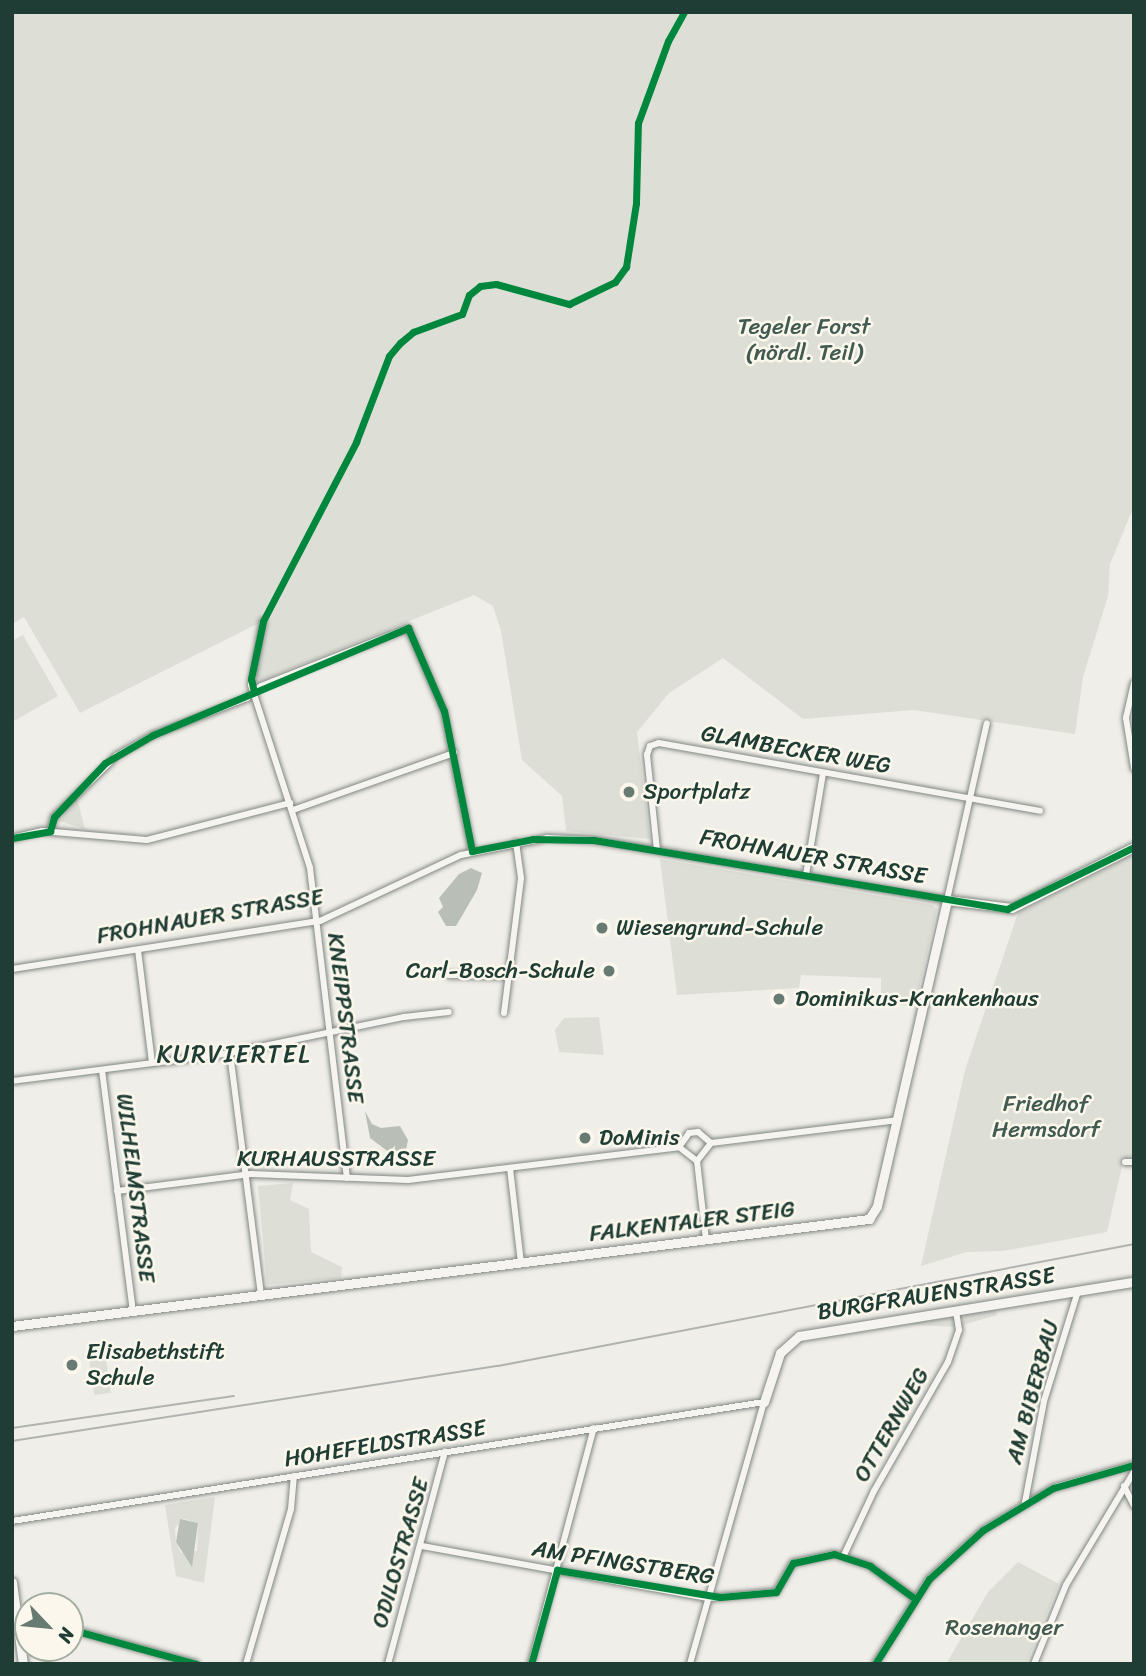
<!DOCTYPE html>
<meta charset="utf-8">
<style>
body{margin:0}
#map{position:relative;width:1146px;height:1676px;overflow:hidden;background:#efeee8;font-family:Sriracha,sans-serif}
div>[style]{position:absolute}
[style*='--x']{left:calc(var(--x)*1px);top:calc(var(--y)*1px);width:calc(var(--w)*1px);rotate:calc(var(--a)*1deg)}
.green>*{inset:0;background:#dddfd6;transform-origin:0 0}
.water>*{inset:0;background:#b9bfb6}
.roads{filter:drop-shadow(0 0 2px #828783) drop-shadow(0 0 2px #828783)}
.street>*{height:6px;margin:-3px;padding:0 3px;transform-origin:3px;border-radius:3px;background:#f5f4f0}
.secondary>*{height:9px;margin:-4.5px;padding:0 4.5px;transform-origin:4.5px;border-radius:4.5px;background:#f5f4f0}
.tram>*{height:2px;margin:-1px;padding:0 1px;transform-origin:1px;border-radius:1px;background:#b1b3b0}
.cycleway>*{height:7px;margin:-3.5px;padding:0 3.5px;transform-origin:3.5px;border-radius:3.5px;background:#00873e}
.dots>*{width:19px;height:19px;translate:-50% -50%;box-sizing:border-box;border:4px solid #fbf7ec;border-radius:50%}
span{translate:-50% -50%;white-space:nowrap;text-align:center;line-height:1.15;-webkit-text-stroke:5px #fbf7ec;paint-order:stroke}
.park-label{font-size:23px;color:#425b52}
.street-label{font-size:23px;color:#1f3d34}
.poi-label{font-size:23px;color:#1f3d34}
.left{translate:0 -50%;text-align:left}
.right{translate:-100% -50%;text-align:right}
.neighbourhood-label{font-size:24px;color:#1f3d34;letter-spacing:2px}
.frame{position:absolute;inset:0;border:14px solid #1f3d34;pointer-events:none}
.north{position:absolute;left:14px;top:1592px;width:70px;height:70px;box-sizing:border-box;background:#fbf7ec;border:2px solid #a3ada2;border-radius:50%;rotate:116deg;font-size:19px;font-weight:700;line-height:28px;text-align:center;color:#1f3d34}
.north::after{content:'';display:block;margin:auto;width:24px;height:32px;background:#687b73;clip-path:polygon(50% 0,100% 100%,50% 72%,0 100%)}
</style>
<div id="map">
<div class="green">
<i style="clip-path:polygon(12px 12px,1134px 12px,1134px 506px,1110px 564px,1108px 596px,1083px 677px,1075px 734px,914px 710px,803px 719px,723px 658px,669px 693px,637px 732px,650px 839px,566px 831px,562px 796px,522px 760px,501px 631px,493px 606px,474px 595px,260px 681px,256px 672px,267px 619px,80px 713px,24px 617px,12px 624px)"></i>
<i style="clip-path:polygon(23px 635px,58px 696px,12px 722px,12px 641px)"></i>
<i style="clip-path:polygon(77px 798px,85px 829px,59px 821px)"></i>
<i style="clip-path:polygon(1134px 855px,1134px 1157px,1124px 1158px,1107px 1232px,1003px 1251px,967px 1252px,921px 1266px,965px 1070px,1018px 913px)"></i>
<i style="clip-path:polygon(660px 859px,933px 905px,937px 910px,915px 1006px,881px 1004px,881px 978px,801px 975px,799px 988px,677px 995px)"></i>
<i style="clip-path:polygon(599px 1017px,604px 1055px,559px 1052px,555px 1030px,564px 1018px)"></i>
<i style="clip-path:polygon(293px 1183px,290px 1200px,309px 1209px,311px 1252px,342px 1267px,341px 1278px,267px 1285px,258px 1186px)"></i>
<i style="clip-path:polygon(995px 1308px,997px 1315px,963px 1325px,965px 1313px)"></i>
<i style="clip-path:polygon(953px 1317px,957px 1327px,911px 1325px,912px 1322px)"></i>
<i style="left:106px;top:1357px;width:36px;height:17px;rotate:82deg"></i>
<i style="clip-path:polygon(evenodd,215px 1497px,204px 1583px,176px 1576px,165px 1505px,215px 1497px,184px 1519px,198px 1523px,197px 1551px,181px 1553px,176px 1542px,175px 1528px,184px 1519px)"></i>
<i style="clip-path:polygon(1018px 1562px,1059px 1584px,1026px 1664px,946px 1664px,988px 1592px)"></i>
</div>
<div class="water">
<i style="clip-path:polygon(471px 868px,482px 873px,477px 890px,456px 926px,446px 926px,438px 912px,443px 907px,439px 898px,459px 874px)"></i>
<i style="clip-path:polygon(365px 1111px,372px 1124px,381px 1128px,400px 1126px,408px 1140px,406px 1150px,390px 1153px,370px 1138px)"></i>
<i style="clip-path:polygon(180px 1519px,198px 1523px,192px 1567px,176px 1542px)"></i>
</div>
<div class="roads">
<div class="street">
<i style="--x:263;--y:621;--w:65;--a:100.6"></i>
<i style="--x:251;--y:685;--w:192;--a:72.1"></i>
<i style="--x:310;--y:868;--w:312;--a:83.2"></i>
<i style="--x:1134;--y:683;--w:36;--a:103"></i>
<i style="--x:1126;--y:718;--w:51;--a:80.9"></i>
<i style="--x:293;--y:810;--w:171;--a:-19.5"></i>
<i style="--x:50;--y:831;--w:15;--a:-74"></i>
<i style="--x:54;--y:817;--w:87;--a:-44.5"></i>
<i style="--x:116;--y:756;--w:43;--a:-29.6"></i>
<i style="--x:153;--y:735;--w:101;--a:-21.5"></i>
<i style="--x:247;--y:698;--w:18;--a:-41"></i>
<i style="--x:261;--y:686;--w:158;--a:-21.5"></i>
<i style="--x:408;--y:628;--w:90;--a:66.6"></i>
<i style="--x:444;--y:711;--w:143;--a:78.7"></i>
<i style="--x:12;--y:838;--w:31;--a:-13"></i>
<i style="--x:42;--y:831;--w:105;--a:4.9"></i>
<i style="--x:147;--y:840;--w:148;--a:-14.5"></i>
<i style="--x:657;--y:850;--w:96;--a:-96"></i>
<i style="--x:647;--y:755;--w:9;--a:-72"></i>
<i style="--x:650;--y:746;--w:9;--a:-18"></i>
<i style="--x:659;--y:743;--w:387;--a:10.1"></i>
<i style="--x:806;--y:875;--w:103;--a:-80.5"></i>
<i style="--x:138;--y:950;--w:114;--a:82.9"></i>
<i style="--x:12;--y:969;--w:312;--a:-8.9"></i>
<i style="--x:320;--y:921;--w:156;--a:-25.1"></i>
<i style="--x:461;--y:855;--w:88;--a:-11.2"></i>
<i style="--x:547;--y:838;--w:47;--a:2.4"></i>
<i style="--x:594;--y:840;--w:358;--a:9.6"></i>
<i style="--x:947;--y:900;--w:181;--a:-77.3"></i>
<i style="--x:449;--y:975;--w:59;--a:1"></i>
<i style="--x:504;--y:1013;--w:136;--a:-82.8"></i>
<i style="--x:521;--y:878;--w:36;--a:-98"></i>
<i style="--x:230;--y:1053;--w:244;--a:82.7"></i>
<i style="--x:102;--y:1070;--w:243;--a:82.7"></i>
<i style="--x:12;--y:1081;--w:220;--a:-7.3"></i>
<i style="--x:230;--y:1053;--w:178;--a:-11.7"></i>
<i style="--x:404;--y:1017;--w:45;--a:-6.3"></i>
<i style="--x:679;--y:1147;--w:17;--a:-54"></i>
<i style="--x:689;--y:1133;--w:9;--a:-6"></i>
<i style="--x:698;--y:1132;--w:17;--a:40"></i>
<i style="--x:697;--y:1161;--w:23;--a:-52"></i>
<i style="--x:711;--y:1143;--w:187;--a:-7"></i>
<i style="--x:697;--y:1161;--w:80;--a:83.5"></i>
<i style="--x:1125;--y:1162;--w:9;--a:0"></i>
<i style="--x:510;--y:1168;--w:96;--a:83.4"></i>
<i style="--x:117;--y:1191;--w:135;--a:-7.2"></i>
<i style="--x:251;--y:1174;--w:157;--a:2.2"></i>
<i style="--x:408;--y:1180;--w:273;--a:-6.9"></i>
<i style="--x:679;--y:1147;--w:23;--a:38"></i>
<i style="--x:1124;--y:1486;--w:22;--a:63"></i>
<i style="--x:1025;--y:1502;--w:103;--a:-79.3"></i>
<i style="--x:1044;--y:1401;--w:115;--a:-72.8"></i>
<i style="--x:12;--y:1521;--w:761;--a:-8.99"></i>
<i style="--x:764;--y:1402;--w:272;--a:105.8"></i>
<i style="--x:422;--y:1546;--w:292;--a:10.3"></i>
<i style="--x:709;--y:1598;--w:67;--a:-5.1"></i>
<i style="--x:776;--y:1592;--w:34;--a:-60"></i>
<i style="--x:793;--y:1563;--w:42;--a:-12.4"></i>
<i style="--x:834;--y:1554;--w:38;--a:18"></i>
<i style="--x:870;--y:1566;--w:54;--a:36"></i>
<i style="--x:844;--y:1555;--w:71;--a:-64.9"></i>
<i style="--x:874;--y:1491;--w:149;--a:-60.2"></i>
<i style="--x:948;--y:1362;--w:34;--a:-71"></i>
<i style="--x:959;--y:1330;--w:20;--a:-99"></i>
<i style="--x:13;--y:1615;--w:15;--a:11"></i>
<i style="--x:70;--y:1629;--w:131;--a:15.5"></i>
<i style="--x:246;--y:1664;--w:161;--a:-73.8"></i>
<i style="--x:291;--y:1509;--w:33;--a:-85"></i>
<i style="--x:388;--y:1664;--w:220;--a:-75"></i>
<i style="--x:531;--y:1664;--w:244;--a:-75.1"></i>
<i style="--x:875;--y:1664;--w:101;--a:-57.6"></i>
<i style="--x:929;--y:1579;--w:73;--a:-42.2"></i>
<i style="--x:983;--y:1530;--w:82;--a:-31"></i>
<i style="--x:1053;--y:1488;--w:84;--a:-15.9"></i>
<i style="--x:1034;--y:1664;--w:85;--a:-67.9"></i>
<i style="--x:1066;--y:1585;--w:132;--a:-59"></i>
</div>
<div class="secondary">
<i style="--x:12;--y:1326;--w:864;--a:-7.12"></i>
<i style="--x:869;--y:1219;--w:15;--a:-58"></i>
<i style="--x:877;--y:1206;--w:314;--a:-77.1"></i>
<i style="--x:947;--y:900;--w:65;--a:7"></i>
<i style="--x:1012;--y:908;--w:136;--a:-26.6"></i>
<i style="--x:764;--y:1402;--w:52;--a:-71.9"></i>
<i style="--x:780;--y:1353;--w:25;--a:-42"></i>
<i style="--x:799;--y:1336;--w:339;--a:-9.2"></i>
<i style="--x:12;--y:1582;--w:83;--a:82.4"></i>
</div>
</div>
<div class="tram">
<i style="--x:12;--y:1428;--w:224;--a:-8.2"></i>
<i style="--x:12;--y:1441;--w:492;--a:-8.8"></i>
<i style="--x:498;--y:1366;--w:648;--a:-10.86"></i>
</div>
<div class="cycleway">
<i style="--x:254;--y:692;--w:13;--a:-103"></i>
<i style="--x:251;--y:679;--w:59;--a:-78.3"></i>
<i style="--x:263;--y:621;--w:202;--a:-62.5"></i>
<i style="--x:356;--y:442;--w:92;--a:-69"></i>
<i style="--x:389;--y:356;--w:17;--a:-50"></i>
<i style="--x:400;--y:343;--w:17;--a:-40"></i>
<i style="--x:413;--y:332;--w:52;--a:-20.2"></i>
<i style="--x:462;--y:314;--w:20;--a:-70"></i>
<i style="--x:469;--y:295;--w:14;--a:-39"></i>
<i style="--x:480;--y:286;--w:16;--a:-7"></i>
<i style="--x:496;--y:284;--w:76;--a:15.3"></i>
<i style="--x:569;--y:304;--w:51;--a:-25.6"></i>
<i style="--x:615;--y:282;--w:19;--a:-54"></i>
<i style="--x:626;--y:267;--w:65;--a:-81.1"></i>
<i style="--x:636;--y:203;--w:80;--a:-88.6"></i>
<i style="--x:638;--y:123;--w:87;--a:-69.9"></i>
<i style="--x:668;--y:41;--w:33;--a:-61"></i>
<i style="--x:12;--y:838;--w:39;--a:-10"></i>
<i style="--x:50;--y:831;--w:15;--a:-74"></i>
<i style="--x:54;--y:817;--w:74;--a:-46.6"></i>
<i style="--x:105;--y:763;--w:56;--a:-30.3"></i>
<i style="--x:153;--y:735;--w:277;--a:-22.8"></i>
<i style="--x:408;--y:628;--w:90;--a:66.6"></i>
<i style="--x:444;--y:711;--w:143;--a:78.7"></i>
<i style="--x:472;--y:851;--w:62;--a:-11.1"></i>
<i style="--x:533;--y:839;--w:61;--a:0.9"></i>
<i style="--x:594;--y:840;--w:419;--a:9.5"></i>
<i style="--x:1007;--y:909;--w:141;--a:-26"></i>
<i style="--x:70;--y:1629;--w:131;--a:15.5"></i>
<i style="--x:531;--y:1664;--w:98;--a:-74.5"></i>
<i style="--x:557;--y:1570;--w:165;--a:9.4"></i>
<i style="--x:720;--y:1597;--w:56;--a:-5.1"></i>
<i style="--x:776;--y:1592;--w:34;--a:-60"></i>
<i style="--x:793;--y:1563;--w:42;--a:-12.4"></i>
<i style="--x:834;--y:1554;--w:38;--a:18"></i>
<i style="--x:870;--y:1566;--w:54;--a:36"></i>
<i style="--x:875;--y:1664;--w:101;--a:-57.6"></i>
<i style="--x:929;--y:1579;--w:73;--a:-42.2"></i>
<i style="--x:983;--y:1530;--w:82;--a:-31"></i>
<i style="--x:1053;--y:1488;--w:84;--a:-15.9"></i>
</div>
<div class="dots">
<i style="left:629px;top:792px;background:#687b73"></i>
<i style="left:602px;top:928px;background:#687b73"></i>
<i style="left:609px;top:971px;background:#687b73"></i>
<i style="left:779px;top:999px;background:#687b73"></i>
<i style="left:585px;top:1138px;background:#687b73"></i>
<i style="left:72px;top:1365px;background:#687b73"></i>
</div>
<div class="park-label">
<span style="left:804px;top:340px">Tegeler Forst<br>(nördl. Teil)</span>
<span style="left:1046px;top:1117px">Friedhof<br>Hermsdorf</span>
<span style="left:1004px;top:1628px">Rosenanger</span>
</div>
<div class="street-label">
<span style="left:796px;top:750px;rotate:10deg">GLAMBECKER WEG</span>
<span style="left:813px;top:857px;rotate:10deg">FROHNAUER STRASSE</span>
<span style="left:210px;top:917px;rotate:-10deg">FROHNAUER STRASSE</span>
<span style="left:345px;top:1018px;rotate:83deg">KNEIPPSTRASSE</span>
<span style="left:336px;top:1159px">KURHAUSSTRASSE</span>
<span style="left:135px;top:1188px;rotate:83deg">WILHELMSTRASSE</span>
<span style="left:692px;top:1222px;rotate:-7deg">FALKENTALER STEIG</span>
<span style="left:936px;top:1294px;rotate:-9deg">BURGFRAUENSTRASSE</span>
<span style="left:1033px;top:1392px;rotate:-75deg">AM BIBERBAU</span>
<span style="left:892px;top:1425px;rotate:-60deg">OTTERNWEG</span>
<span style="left:385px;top:1444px;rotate:-9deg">HOHEFELDSTRASSE</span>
<span style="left:401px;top:1553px;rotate:-74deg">ODILOSTRASSE</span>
<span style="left:623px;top:1563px;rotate:9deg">AM PFINGSTBERG</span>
</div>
<div class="poi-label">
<span class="left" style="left:643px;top:792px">Sportplatz</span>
<span class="left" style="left:616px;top:928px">Wiesengrund-Schule</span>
<span class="right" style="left:595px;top:971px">Carl-Bosch-Schule</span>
<span class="left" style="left:795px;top:999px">Dominikus-Krankenhaus</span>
<span class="left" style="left:599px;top:1138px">DoMinis</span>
<span class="left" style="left:86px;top:1365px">Elisabethstift<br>Schule</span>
</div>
<div class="neighbourhood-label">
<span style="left:234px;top:1055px">KURVIERTEL</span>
</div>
<div class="frame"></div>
<div class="north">N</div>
</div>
